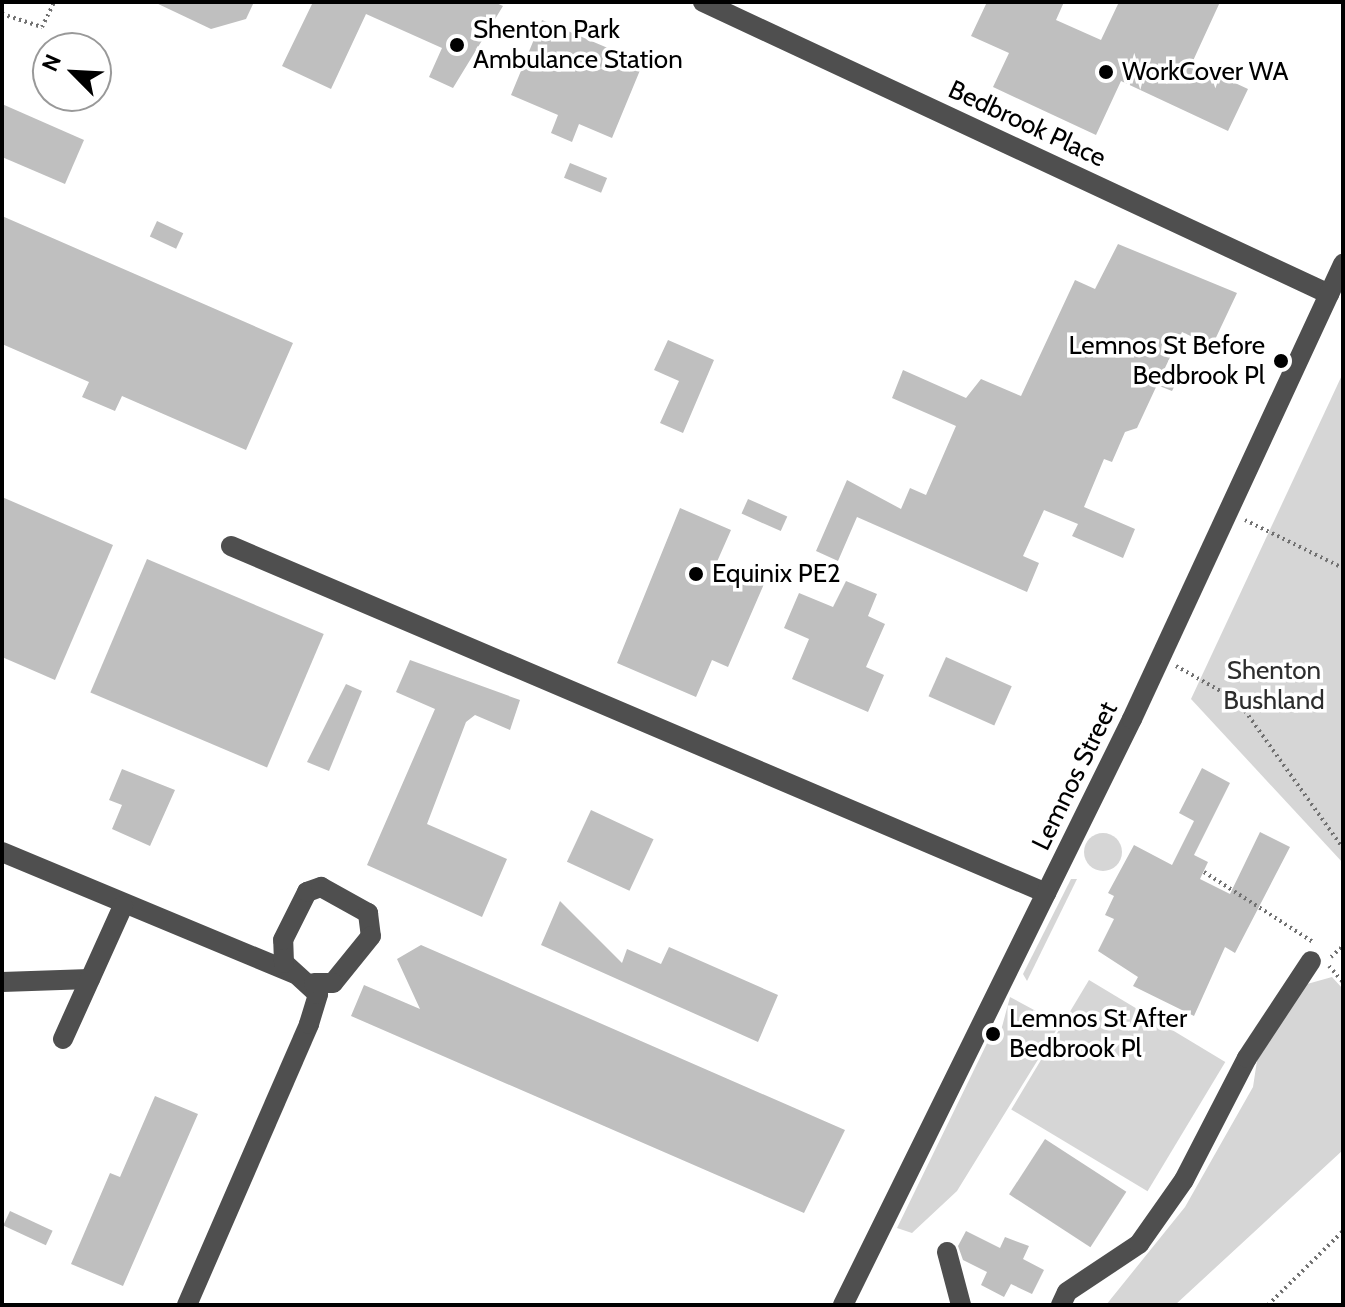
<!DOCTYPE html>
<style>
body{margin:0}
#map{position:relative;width:1345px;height:1307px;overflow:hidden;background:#fff;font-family:Cabin,sans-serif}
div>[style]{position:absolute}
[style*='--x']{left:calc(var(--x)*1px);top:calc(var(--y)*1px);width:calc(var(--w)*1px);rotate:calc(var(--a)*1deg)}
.green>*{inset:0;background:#d6d6d6;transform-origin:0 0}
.round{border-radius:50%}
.building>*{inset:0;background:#bfbfbf;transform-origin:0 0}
.path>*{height:4px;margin-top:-2px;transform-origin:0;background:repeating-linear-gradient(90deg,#717171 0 2px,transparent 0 6px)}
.minor>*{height:20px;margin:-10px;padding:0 10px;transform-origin:10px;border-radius:10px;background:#4f4f4f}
.dots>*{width:22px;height:22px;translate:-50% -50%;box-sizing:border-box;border:4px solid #fff;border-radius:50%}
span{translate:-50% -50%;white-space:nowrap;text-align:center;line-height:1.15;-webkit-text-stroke:7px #fff;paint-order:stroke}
.poi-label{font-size:26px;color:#000}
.left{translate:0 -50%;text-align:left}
.right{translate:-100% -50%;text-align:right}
.street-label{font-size:26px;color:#000}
.park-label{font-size:26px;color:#2d2d2d}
.frame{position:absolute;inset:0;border:4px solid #000;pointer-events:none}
.north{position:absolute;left:32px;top:32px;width:80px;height:80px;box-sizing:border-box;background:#fff;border:2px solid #999;border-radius:50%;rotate:294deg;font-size:22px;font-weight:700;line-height:32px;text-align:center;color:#000}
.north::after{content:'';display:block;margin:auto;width:28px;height:36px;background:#000;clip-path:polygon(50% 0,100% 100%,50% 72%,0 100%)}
</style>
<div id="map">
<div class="green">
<i style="clip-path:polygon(1343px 373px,1343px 863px,1191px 699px)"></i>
<i class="round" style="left:1084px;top:833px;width:38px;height:38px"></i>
<i style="clip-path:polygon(1071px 879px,1077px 879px,1027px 981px,1023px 974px)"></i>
<i style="clip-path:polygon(1332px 977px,1343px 989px,1343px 1150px,1175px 1305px,1106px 1305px,1185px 1207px,1253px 1087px,1258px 1054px,1300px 986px)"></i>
<i style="left:1089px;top:980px;width:159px;height:151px;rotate:31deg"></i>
<i style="clip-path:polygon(1010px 997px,1060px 1024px,957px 1191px,912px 1233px,897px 1228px,991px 1035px,999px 1038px)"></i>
</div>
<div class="building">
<i style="clip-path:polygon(154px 2px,254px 2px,246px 19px,211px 29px)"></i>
<i style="clip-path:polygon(313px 2px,494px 2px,503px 6px,453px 88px,429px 77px,442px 48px,366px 14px,331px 89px,282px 66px)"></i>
<i style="clip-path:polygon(987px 2px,1064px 2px,1056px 20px,1101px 40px,1119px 2px,1220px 2px,1192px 63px,1248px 89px,1228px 131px,1121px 81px,1096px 135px,993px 87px,1009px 53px,971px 36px)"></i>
<i style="clip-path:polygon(542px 20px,643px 63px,612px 138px,579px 124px,572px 142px,551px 133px,558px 115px,511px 95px)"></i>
<i style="clip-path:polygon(2px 104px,84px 140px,65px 184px,2px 157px)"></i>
<i style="left:570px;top:163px;width:40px;height:16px;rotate:22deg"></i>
<i style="clip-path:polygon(2px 216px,293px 343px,246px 450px,122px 396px,115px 411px,82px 397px,89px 382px,2px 344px)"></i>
<i style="left:157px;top:221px;width:29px;height:17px;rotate:25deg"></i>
<i style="clip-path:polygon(1118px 244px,1237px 293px,1212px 346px,1182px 332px,1164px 370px,1179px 377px,1172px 391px,1157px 385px,1137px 428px,1125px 432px,1112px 462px,1104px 459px,1084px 507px,1135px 529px,1123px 558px,1072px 536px,1078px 524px,1044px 510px,1023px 556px,1039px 563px,1027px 592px,857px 517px,838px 561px,816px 551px,847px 480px,901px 509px,910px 488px,926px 495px,956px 426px,892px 398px,903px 370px,966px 398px,981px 379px,1021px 396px,1075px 280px,1095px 289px)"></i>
<i style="clip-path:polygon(668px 340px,714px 360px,683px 433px,660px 423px,679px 381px,654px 370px)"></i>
<i style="clip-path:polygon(2px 497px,113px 545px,55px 680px,2px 657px)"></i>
<i style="left:748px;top:499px;width:43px;height:16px;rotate:24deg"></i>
<i style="clip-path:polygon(680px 508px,731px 530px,716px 564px,764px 584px,728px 667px,712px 660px,696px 697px,617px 663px)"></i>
<i style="left:147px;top:559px;width:192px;height:145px;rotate:23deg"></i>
<i style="clip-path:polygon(846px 581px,877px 594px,868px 616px,885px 624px,866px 667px,884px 675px,868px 712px,792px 679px,809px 639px,784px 628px,799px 593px,833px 607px)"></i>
<i style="left:946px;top:657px;width:72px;height:43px;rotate:24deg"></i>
<i style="clip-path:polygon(410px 660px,520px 700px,510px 730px,475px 715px,466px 722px,427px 824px,507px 859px,482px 917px,367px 865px,435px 709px,396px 692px)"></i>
<i style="clip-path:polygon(346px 684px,362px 691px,329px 771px,307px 762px)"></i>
<i style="clip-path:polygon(1202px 768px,1230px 783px,1194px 855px,1208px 862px,1200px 879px,1230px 894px,1260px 832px,1290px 847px,1235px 953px,1225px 947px,1194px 1016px,1133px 986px,1138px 977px,1098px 951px,1114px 919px,1105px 915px,1114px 896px,1108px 893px,1134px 845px,1172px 865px,1194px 821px,1179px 813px)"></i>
<i style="clip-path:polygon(122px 769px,175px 790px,150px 846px,112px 829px,122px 805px,109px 800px)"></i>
<i style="left:591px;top:810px;width:69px;height:57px;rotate:25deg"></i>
<i style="clip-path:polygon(560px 901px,622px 963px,627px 949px,661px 964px,669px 947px,778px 995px,758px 1042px,541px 945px)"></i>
<i style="clip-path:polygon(421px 945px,845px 1130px,804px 1213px,351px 1016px,364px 985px,420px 1009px,397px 959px)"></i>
<i style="clip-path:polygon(155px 1096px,198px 1114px,123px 1286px,71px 1264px,110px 1173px,120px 1177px)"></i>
<i style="left:1045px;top:1139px;width:97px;height:66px;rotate:33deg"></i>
<i style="left:10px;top:1211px;width:47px;height:16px;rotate:25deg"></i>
<i style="clip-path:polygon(966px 1231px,1000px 1248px,1005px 1237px,1029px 1246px,1023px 1259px,1044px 1270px,1032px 1294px,1011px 1284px,1004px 1297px,981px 1285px,987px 1272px,963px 1260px,958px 1246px)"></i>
</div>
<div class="path">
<i style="--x:2;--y:14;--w:42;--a:18"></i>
<i style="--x:42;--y:27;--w:28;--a:-64"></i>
<i style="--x:1245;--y:520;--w:109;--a:26.1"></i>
<i style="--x:1176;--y:666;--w:71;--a:29.4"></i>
<i style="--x:1238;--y:701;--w:181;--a:54.5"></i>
<i style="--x:1204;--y:872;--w:130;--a:32.7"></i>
<i style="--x:1331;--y:957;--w:16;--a:-43"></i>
<i style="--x:1329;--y:966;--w:21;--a:49"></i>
<i style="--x:1268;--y:1305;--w:105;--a:-44.6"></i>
</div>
<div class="minor">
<i style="--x:703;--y:2;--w:691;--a:25.01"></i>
<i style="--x:231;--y:546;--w:886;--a:23.06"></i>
<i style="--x:2;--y:852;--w:317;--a:22.6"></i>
<i style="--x:2;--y:982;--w:88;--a:-2"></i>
<i style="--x:63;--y:1039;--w:146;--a:-65.7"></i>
<i style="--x:947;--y:1252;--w:55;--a:75.2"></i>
<i style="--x:187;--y:1305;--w:306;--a:-66.5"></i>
<i style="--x:309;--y:1024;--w:31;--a:-73"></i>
<i style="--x:318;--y:994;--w:46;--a:-137.6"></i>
<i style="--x:284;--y:963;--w:23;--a:-92"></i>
<i style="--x:283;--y:940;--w:54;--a:-63.4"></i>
<i style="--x:307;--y:892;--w:15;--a:-20"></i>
<i style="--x:321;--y:887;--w:54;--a:29"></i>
<i style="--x:368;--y:913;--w:23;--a:83"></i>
<i style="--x:371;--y:936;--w:60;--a:129"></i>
<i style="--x:333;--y:983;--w:19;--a:180"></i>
<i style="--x:843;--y:1305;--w:653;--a:-63.75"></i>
<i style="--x:1132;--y:719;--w:502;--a:-65.12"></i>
<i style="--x:1061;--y:1305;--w:14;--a:-65"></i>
<i style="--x:1067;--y:1292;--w:87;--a:-33.7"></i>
<i style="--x:1139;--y:1244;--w:78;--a:-54.9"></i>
<i style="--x:1184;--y:1180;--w:137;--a:-62.7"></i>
<i style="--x:1247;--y:1058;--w:116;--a:-56.6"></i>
</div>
<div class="dots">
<i style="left:457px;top:45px;background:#000"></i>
<i style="left:1106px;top:72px;background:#000"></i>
<i style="left:1281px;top:361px;background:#000"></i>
<i style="left:696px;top:574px;background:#000"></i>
<i style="left:993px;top:1034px;background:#000"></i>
</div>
<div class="poi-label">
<span class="left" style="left:473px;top:45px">Shenton Park<br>Ambulance Station</span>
<span class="left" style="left:1122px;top:72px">WorkCover WA</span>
<span class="right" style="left:1265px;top:361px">Lemnos St Before<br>Bedbrook Pl</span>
<span class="left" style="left:712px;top:574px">Equinix PE2</span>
<span class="left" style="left:1009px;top:1034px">Lemnos St After<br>Bedbrook Pl</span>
</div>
<div class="street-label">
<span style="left:1027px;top:124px;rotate:25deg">Bedbrook Place</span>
<span style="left:1075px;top:776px;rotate:-64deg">Lemnos Street</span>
</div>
<div class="park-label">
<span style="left:1274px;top:686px">Shenton<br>Bushland</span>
</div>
<div class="frame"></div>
<div class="north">N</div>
</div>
